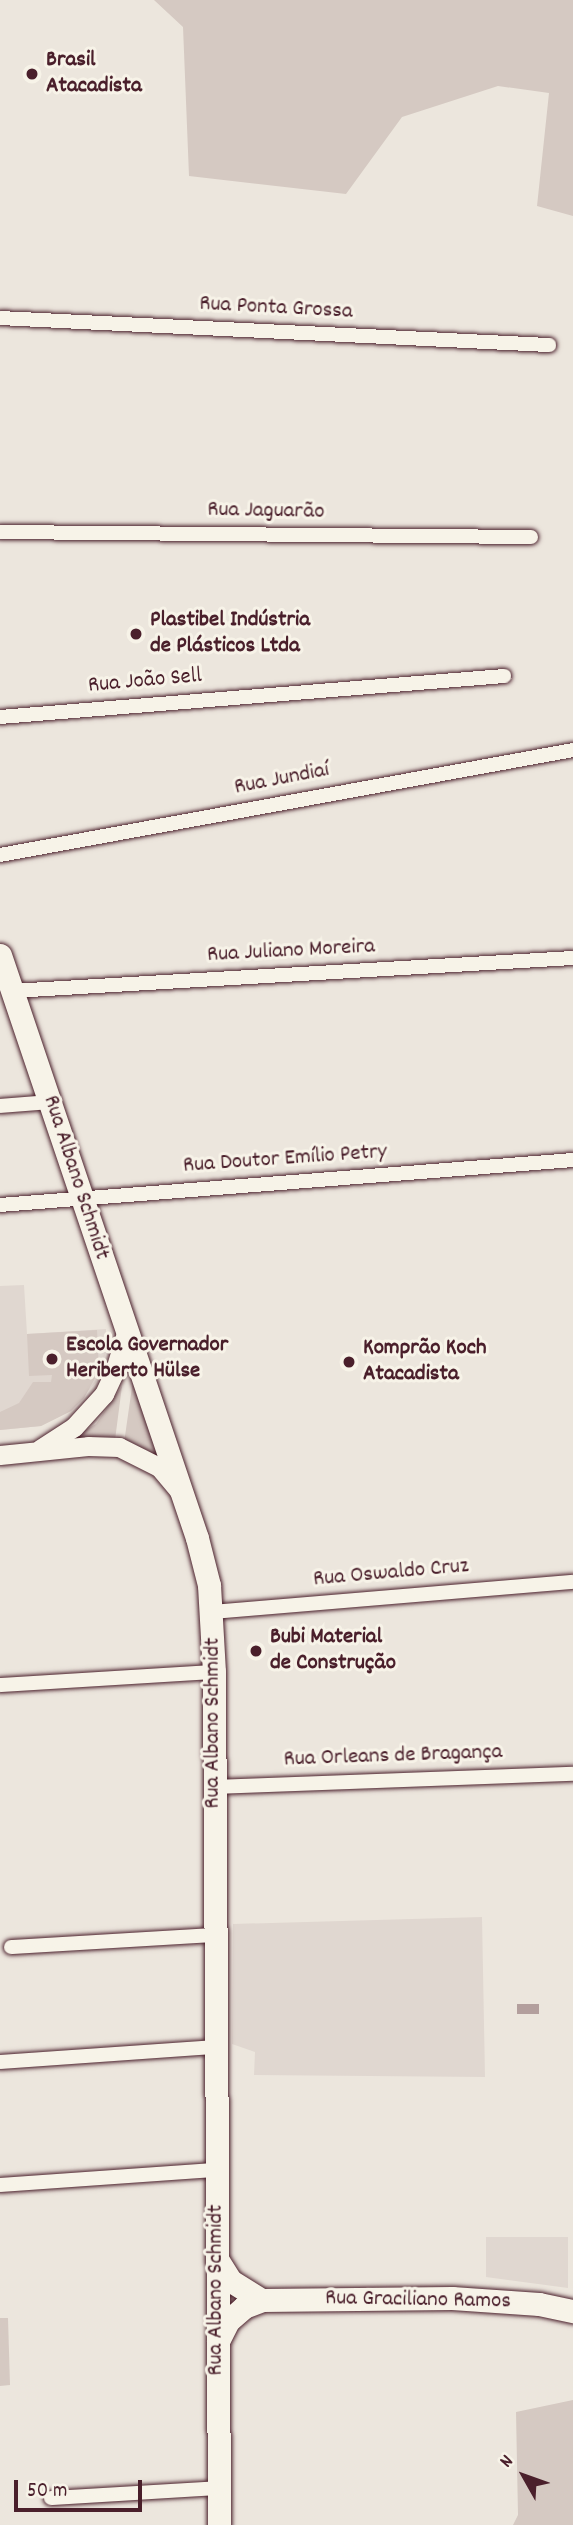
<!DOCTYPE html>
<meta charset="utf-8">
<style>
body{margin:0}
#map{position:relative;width:573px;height:2525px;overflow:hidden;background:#ece6dd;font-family:Dekko,sans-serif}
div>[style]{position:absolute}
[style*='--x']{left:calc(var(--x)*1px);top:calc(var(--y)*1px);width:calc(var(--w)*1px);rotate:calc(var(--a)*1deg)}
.built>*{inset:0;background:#e0d7d0}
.green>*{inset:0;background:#d5c9c2}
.water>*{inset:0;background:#b39f9d;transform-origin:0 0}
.roads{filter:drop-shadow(0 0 2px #4a1f2b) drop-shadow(0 0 2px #4a1f2b)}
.minor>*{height:14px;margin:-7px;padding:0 7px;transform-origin:7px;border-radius:7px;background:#f7f3e8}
.tertiary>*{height:19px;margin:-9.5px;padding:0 9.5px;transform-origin:9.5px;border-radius:9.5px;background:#f7f3e8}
.primary>*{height:23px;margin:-11.5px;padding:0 11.5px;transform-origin:11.5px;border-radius:11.5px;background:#f7f3e8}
.dots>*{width:19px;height:19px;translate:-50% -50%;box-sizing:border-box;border:4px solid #f7f3e8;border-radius:50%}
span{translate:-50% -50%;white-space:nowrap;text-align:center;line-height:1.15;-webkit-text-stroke:6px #f7f3e8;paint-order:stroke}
.poi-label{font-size:23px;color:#4a1f2b;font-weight:700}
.left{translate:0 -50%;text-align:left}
.street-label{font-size:23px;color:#4a1f2b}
.north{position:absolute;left:489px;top:2441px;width:70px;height:70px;-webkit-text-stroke:5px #f7f3e8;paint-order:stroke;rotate:310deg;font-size:19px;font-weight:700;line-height:28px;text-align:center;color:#4a1f2b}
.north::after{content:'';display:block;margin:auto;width:24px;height:32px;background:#4a1f2b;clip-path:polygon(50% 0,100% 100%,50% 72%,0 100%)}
.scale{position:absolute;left:14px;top:2480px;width:128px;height:32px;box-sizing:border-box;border:4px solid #4a1f2b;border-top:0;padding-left:9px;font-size:21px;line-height:24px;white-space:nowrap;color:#4a1f2b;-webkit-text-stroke:5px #f7f3e8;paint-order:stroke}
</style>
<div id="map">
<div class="built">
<i style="clip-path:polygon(24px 1285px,27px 1334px,106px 1329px,106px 1352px,96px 1382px,71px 1411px,41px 1426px,0 1430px,0 1286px)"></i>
<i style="clip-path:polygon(482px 1917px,485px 2077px,254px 2075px,255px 2052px,232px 2044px,233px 1924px)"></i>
<i style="clip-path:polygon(486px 2237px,568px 2237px,568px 2288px,486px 2277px)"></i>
</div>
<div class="green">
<i style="clip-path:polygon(154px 0,573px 0,573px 216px,537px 206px,549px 93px,498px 86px,402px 117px,346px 194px,189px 176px,183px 27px)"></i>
<i style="clip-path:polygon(97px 1330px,99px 1371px,84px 1398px,71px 1411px,41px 1426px,0 1430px,0 1412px,19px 1403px,33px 1382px,51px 1382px,52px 1375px,29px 1376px,27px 1334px)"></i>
<i style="clip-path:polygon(133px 1380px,164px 1461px,147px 1450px,124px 1443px)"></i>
<i style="clip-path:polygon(122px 1386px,115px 1440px,69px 1440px,96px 1424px)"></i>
<i style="clip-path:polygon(0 2318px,8px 2318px,10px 2385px,0 2386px)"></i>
<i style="clip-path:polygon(573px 2400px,573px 2525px,513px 2525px,518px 2515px,516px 2412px)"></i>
</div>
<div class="water">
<i style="left:517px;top:2004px;width:22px;height:10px"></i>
</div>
<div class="roads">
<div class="minor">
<i style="--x:0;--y:318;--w:550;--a:2.82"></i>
<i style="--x:0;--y:532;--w:531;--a:0.54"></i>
<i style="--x:0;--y:717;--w:506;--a:-4.65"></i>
<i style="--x:0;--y:855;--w:583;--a:-10.38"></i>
<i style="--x:12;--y:991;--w:562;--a:-3.37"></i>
<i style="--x:0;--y:1106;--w:50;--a:-4.6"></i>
<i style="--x:0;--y:1205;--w:575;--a:-4.49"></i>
<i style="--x:213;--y:1612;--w:361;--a:-4.8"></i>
<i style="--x:0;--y:1685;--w:214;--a:-3.5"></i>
<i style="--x:214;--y:1787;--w:359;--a:-2.1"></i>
<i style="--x:11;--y:1947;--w:204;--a:-3.4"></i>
<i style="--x:0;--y:2062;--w:217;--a:-4"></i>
<i style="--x:0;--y:2185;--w:218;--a:-4"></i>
<i style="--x:51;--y:2498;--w:168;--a:-3.4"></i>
</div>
<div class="tertiary">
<i style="--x:40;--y:1449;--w:40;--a:-32.9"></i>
<i style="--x:74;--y:1427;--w:45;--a:-47.7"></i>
<i style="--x:104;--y:1394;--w:23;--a:-65"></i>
<i style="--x:114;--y:1373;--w:45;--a:-73.2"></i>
<i style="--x:0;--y:1455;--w:88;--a:-5.8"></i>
<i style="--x:88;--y:1446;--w:31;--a:2"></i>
<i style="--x:119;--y:1447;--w:45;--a:26.6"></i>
<i style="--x:159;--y:1467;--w:31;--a:50"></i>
</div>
<div class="primary">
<i style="--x:0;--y:955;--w:615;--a:71.33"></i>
<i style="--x:197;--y:1538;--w:49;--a:75.7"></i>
<i style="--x:209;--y:1585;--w:87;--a:86.7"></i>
<i style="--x:214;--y:1672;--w:853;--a:89.66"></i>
<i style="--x:217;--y:2259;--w:26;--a:58"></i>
<i style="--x:231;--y:2281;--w:36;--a:32"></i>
<i style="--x:218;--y:2341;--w:22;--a:-63"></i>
<i style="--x:228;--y:2321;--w:21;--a:-41"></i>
<i style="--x:244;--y:2307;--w:19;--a:-21"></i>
<i style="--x:262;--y:2300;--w:190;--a:-0.6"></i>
<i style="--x:452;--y:2298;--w:87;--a:3.9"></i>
<i style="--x:539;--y:2304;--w:35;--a:12"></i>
</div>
</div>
<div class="dots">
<i style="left:32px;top:74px;background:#4a1f2b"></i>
<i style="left:136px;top:634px;background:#4a1f2b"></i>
<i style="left:52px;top:1359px;background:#4a1f2b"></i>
<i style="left:349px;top:1362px;background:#4a1f2b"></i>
<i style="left:256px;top:1651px;background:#4a1f2b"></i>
</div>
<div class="poi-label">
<span class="left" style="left:46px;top:74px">Brasil<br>Atacadista</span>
<span class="left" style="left:150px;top:634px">Plastibel Indústria<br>de Plásticos Ltda</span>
<span class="left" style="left:66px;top:1359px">Escola Governador<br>Heriberto Hülse</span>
<span class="left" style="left:363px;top:1362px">Komprão Koch<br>Atacadista</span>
<span class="left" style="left:270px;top:1651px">Bubi Material<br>de Construção</span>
</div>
<div class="street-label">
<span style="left:276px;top:309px;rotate:3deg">Rua Ponta Grossa</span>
<span style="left:266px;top:512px;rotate:1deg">Rua Jaguarão</span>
<span style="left:145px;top:682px;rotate:-5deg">Rua João Sell</span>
<span style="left:282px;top:780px;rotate:-11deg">Rua Jundiaí</span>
<span style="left:291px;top:952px;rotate:-3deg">Rua Juliano Moreira</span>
<span style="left:285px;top:1160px;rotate:-4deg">Rua Doutor Emílio Petry</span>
<span style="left:75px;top:1178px;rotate:72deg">Rua Albano Schmidt</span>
<span style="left:391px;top:1574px;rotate:-5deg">Rua Oswaldo Cruz</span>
<span style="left:214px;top:1723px;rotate:-90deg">Rua Albano Schmidt</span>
<span style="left:393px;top:1757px;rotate:-2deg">Rua Orleans de Bragança</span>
<span style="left:217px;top:2290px;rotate:-90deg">Rua Albano Schmidt</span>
<span style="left:418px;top:2301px;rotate:1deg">Rua Graciliano Ramos</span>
</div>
<div class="north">N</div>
<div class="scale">50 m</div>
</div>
